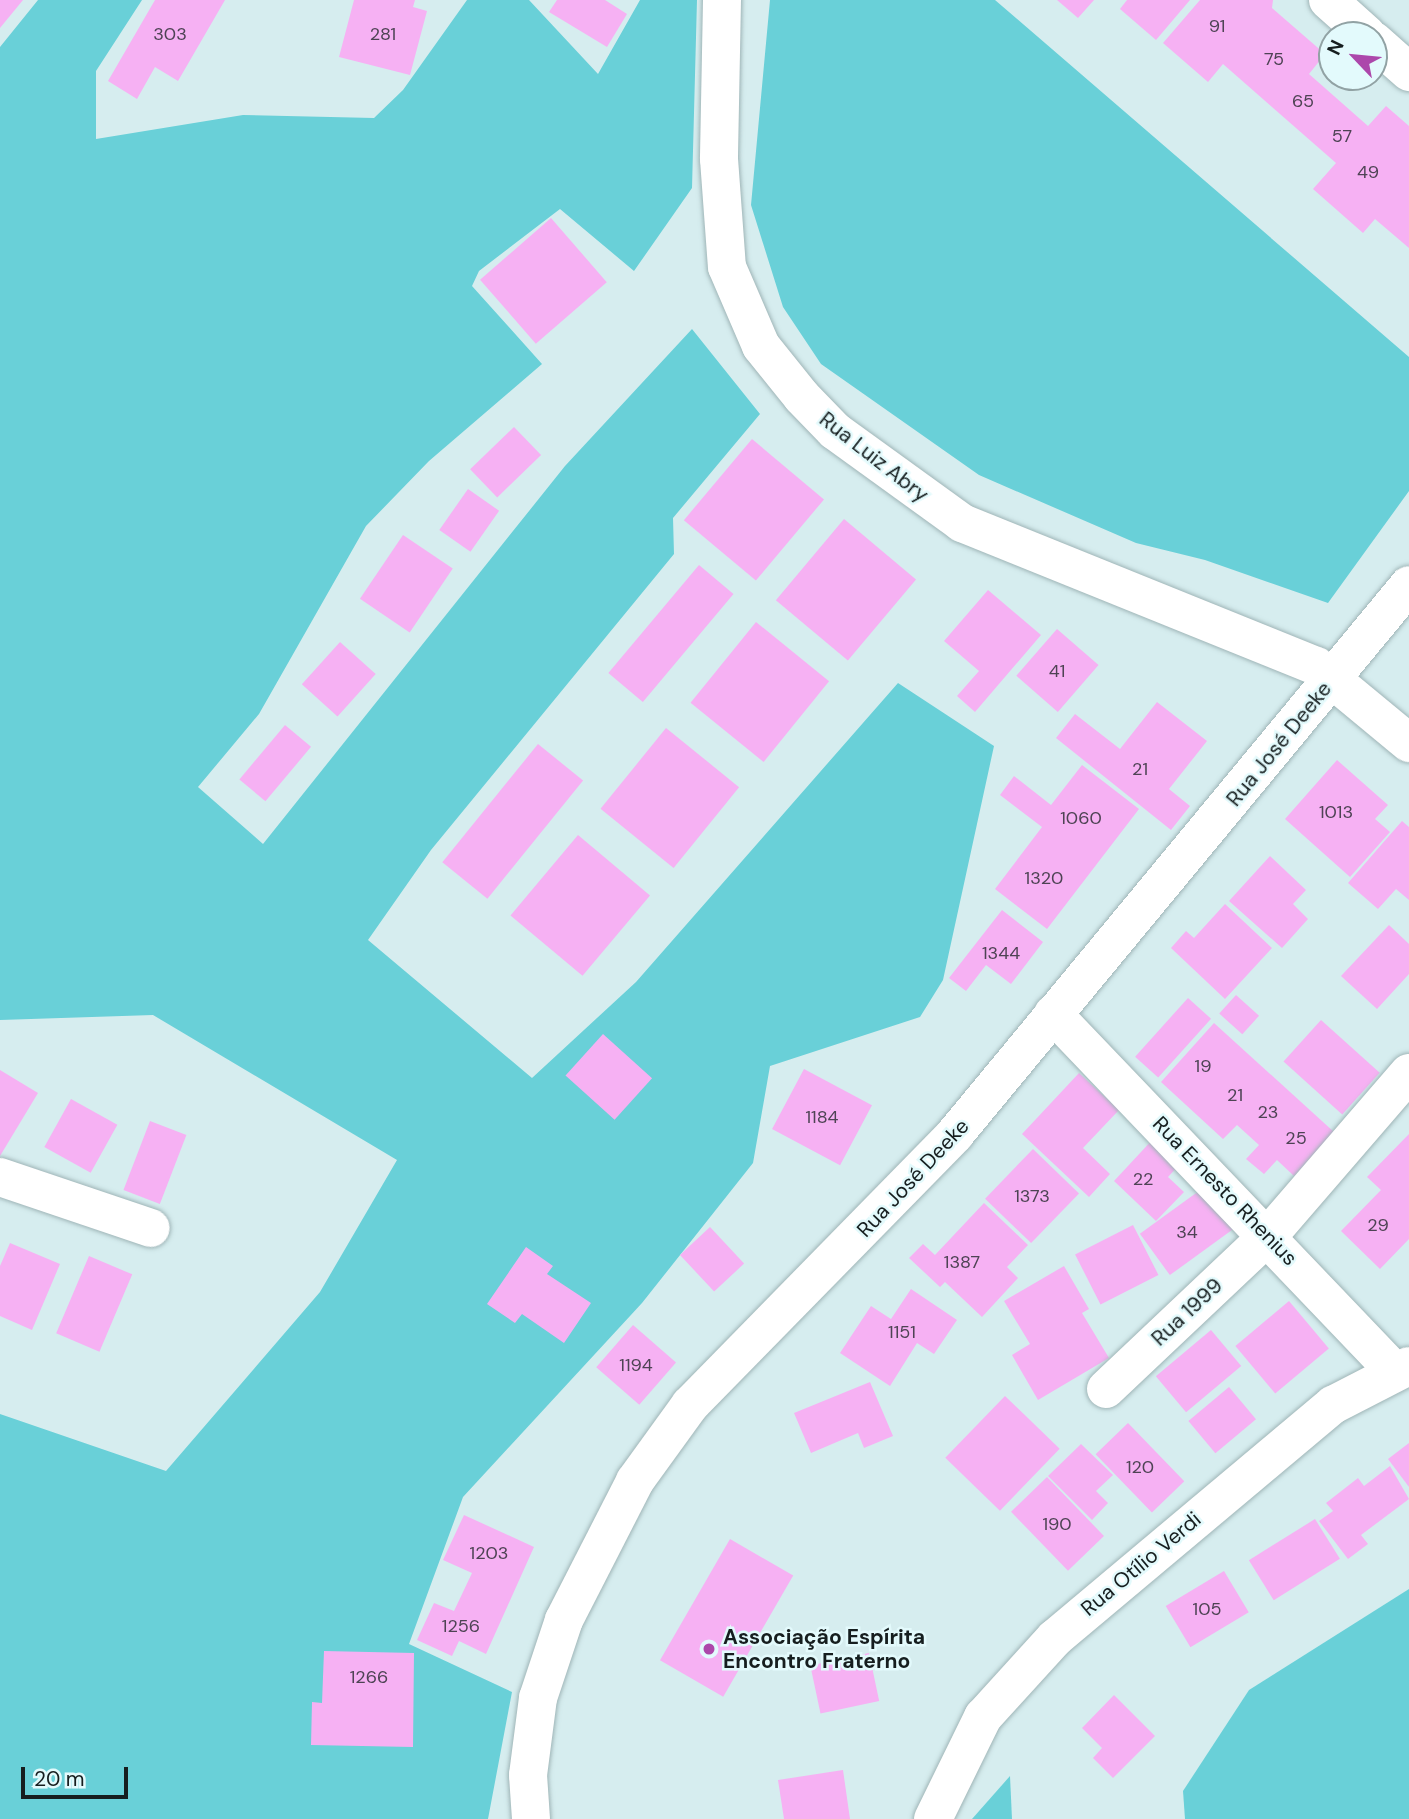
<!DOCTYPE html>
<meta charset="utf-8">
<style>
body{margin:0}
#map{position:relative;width:1409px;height:1819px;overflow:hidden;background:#d6edef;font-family:"DM Sans",sans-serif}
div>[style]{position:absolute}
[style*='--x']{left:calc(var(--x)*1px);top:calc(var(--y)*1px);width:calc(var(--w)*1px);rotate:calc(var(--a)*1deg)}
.green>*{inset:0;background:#69d0d8}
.building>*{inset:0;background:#f6b1f3;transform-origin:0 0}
.roads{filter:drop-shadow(0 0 2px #9fb5b7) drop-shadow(0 0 2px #9fb5b7)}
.minor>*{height:38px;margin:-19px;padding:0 19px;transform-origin:19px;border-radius:19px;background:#fff}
.dots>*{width:19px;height:19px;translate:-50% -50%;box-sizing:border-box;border:4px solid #e3fafc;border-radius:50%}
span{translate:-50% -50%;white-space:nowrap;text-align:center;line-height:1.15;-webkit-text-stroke:5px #e3fafc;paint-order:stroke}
.number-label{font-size:18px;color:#4e4354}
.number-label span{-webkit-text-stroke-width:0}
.street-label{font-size:21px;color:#161e1f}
.poi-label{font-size:21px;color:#161e1f;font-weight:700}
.left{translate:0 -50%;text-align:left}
.north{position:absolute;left:1318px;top:21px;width:70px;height:70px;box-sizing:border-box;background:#e3fafc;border:2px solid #91a2a4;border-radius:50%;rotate:296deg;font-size:19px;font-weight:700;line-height:28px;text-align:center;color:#161e1f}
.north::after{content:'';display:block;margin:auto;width:24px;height:32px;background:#ac47ab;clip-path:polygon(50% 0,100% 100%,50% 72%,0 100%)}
.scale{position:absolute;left:21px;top:1767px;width:107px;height:32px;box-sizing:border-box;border:4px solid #161e1f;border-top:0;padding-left:9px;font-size:21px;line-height:24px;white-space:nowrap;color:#161e1f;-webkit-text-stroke:5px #e3fafc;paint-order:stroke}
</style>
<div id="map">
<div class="green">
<i style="clip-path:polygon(38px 0,142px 0,96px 71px,96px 139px,243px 115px,374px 118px,403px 90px,467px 0,529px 0,598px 74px,640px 0,697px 0,692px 188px,634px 271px,560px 209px,479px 271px,472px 286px,542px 364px,429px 461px,366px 526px,259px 714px,198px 787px,263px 844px,565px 466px,692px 329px,760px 414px,673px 518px,674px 554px,431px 850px,368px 940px,532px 1078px,636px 982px,898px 683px,994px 746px,943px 980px,920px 1017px,770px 1066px,753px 1163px,642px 1303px,463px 1497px,409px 1644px,512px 1692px,488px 1819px,0 1819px,0 1414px,166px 1471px,320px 1292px,397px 1160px,153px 1015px,0 1020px,0 47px)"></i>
<i style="clip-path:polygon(770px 0,995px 0,1409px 357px,1409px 491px,1328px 603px,1205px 560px,1136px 543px,979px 475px,821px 364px,783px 307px,751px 205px)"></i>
<i style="clip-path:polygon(1409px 1589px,1409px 1819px,1185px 1819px,1183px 1791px,1249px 1690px)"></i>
<i style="clip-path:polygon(1010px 1776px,1012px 1819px,972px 1819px)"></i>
</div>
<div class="building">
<i style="clip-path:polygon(0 0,23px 0,0 28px)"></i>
<i style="clip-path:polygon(155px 0,225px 0,178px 81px,155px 67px,137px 99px,108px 81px)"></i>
<i style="clip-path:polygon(354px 0,415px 0,413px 7px,427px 11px,410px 75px,339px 57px)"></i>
<i style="clip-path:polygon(557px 0,605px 0,627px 14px,607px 47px,549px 12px)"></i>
<i style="clip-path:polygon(1057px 0,1094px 0,1078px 18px)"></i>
<i style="clip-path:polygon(1127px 0,1190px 0,1156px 40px,1120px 9px)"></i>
<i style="clip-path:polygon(1200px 0,1273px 0,1272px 8px,1325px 54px,1309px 74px,1368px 126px,1386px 106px,1409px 126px,1409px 248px,1375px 219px,1363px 233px,1313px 189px,1336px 163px,1223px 64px,1208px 82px,1163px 43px)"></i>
<i style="left:551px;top:218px;width:85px;height:94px;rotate:49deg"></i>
<i style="left:514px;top:427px;width:39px;height:61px;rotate:46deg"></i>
<i style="left:752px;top:439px;width:94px;height:106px;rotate:40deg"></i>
<i style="left:468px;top:489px;width:38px;height:50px;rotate:35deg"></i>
<i style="left:844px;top:519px;width:94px;height:106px;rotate:40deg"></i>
<i style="left:403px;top:535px;width:60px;height:77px;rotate:34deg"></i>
<i style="left:699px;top:565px;width:45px;height:141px;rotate:40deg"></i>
<i style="clip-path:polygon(988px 590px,1041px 635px,975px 712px,957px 696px,979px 671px,944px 641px)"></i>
<i style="left:756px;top:622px;width:94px;height:104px;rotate:39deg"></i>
<i style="left:1057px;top:629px;width:55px;height:62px;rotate:41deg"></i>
<i style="left:340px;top:642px;width:48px;height:57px;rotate:42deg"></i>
<i style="clip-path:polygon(1157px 702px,1207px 741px,1169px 789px,1190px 806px,1171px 830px,1056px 738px,1075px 714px,1120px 749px)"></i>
<i style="left:285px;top:725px;width:34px;height:71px;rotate:40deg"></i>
<i style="left:666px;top:728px;width:94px;height:104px;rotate:39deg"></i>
<i style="left:538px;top:744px;width:58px;height:152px;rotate:39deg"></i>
<i style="clip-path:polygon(1337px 760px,1388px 805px,1375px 819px,1390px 832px,1350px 877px,1285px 819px)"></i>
<i style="clip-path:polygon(1082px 765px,1139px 809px,1047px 929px,995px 889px,1042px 827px,1000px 795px,1014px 776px,1051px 805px)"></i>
<i style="clip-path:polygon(1402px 821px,1409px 827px,1409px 900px,1396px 889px,1378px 909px,1348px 883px)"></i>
<i style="left:578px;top:835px;width:94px;height:105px;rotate:40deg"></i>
<i style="clip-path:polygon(1270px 856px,1306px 890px,1293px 904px,1308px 919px,1282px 948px,1229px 901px)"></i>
<i style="clip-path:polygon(1225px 904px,1272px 948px,1225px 999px,1171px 948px,1186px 931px,1194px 938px)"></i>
<i style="clip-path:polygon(1002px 910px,1043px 942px,1011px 984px,986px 965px,966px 991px,949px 978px)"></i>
<i style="clip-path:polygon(1389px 925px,1409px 944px,1409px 974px,1377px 1009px,1341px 976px)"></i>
<i style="left:1236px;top:995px;width:31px;height:25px;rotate:42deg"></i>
<i style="left:1188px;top:998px;width:31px;height:79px;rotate:42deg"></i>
<i style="left:1321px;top:1020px;width:79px;height:56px;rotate:42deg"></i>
<i style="clip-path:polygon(1214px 1023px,1334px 1132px,1294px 1176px,1277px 1160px,1264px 1174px,1246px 1159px,1259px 1145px,1237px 1125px,1223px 1139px,1161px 1082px)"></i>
<i style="left:603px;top:1034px;width:66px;height:56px;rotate:42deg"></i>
<i style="left:804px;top:1069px;width:77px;height:68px;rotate:28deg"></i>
<i style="clip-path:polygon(0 1070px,38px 1093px,0 1156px)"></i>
<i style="clip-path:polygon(1079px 1073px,1119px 1110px,1083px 1148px,1110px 1174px,1089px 1197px,1022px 1134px)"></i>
<i style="left:71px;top:1099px;width:53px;height:55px;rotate:29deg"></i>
<i style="left:150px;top:1121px;width:39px;height:74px;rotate:21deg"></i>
<i style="clip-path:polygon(1409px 1134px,1409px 1239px,1380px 1269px,1341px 1231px,1381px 1190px,1367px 1177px)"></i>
<i style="clip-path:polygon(1154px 1138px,1180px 1164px,1168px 1177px,1184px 1192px,1156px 1221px,1114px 1181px)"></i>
<i style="left:1033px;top:1149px;width:64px;height:69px;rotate:44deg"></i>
<i style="left:1203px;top:1188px;width:51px;height:78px;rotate:54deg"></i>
<i style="clip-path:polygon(984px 1203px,1028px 1245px,1007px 1267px,1018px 1278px,982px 1317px,945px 1282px,940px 1287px,909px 1258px,923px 1244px,935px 1255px)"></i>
<i style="left:1133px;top:1225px;width:56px;height:65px;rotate:63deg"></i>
<i style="left:710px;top:1227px;width:50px;height:41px;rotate:47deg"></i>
<i style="clip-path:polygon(10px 1243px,60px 1264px,32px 1330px,0 1316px,0 1266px)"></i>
<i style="clip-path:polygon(526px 1247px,553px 1266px,547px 1274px,591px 1303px,564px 1343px,522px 1314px,515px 1323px,487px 1304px)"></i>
<i style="left:89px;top:1256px;width:47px;height:84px;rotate:23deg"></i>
<i style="clip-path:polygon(1064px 1266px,1089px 1309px,1082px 1313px,1109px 1358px,1038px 1400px,1012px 1355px,1030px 1344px,1004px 1301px)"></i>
<i style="clip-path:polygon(911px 1289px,957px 1320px,934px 1354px,917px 1343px,890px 1386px,840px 1353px,871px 1306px,891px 1319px)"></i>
<i style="left:1289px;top:1301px;width:62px;height:70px;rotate:50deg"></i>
<i style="left:633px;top:1325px;width:57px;height:56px;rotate:41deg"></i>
<i style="left:1211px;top:1330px;width:47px;height:72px;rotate:50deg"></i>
<i style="clip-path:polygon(870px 1382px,893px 1436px,864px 1448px,858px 1433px,811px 1453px,794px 1413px)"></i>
<i style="left:1229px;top:1387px;width:42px;height:53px;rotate:50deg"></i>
<i style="left:1005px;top:1396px;width:76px;height:86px;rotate:44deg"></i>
<i style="left:1128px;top:1423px;width:81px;height:45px;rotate:46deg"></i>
<i style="clip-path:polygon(1409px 1443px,1409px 1487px,1388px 1459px)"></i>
<i style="clip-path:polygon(1081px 1444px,1113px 1475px,1096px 1491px,1108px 1503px,1092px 1520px,1048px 1476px)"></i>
<i style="clip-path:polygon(1390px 1466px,1409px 1499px,1361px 1535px,1368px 1544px,1348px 1559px,1319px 1521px,1333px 1511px,1326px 1503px,1358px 1478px,1364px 1486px)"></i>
<i style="left:1047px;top:1477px;width:82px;height:50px;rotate:46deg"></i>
<i style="clip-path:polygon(464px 1515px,534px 1547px,486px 1654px,459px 1641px,452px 1656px,417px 1640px,434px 1603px,454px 1611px,472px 1573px,443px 1560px)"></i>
<i style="left:1315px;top:1519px;width:47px;height:78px;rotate:58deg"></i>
<i style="left:730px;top:1539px;width:73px;height:140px;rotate:30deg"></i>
<i style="left:1224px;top:1571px;width:48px;height:68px;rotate:59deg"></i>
<i style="clip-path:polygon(324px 1651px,414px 1653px,413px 1747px,311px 1745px,312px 1702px,322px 1703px)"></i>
<i style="left:869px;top:1653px;width:49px;height:60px;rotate:78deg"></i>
<i style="clip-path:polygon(1114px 1695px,1155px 1736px,1113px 1778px,1093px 1758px,1102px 1748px,1082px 1728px)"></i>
<i style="clip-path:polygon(843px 1770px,850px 1819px,784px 1819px,778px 1780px)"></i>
</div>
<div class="roads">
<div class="minor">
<i style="--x:722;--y:0;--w:159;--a:91.1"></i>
<i style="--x:719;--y:159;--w:108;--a:85.8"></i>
<i style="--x:727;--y:267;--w:86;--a:66.7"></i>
<i style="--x:761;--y:346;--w:65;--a:51.2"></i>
<i style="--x:802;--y:397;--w:47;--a:45.9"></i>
<i style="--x:835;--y:431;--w:157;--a:35.9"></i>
<i style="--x:962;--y:523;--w:382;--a:22"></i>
<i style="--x:1316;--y:666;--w:121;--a:39.6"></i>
<i style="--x:1328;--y:0;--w:52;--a:41.9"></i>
<i style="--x:1374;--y:41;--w:47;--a:41.5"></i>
<i style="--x:1053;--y:1014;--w:494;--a:46.3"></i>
<i style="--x:0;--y:1177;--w:159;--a:18.7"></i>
<i style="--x:1106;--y:1389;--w:224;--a:-43.4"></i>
<i style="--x:1269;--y:1235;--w:214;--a:-49.2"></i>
<i style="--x:531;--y:1819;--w:44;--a:-93.9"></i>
<i style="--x:528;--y:1775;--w:78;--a:-82.6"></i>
<i style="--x:538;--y:1698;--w:82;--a:-71.6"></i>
<i style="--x:564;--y:1620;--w:156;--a:-62.9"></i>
<i style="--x:635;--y:1481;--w:94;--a:-54.1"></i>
<i style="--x:690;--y:1405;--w:379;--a:-45.6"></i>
<i style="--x:955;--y:1134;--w:712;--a:-50.41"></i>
<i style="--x:933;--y:1819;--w:114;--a:-63.9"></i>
<i style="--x:983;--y:1717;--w:107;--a:-47.7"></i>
<i style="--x:1055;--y:1638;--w:363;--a:-40"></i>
<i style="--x:1333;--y:1405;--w:85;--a:-27.2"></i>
</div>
</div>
<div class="dots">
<i style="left:709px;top:1649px;background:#ac47ab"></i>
</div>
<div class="number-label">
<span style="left:1217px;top:26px">91</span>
<span style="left:170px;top:34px">303</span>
<span style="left:383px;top:34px">281</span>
<span style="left:1274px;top:59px">75</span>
<span style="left:1303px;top:101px">65</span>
<span style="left:1342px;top:136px">57</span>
<span style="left:1368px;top:172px">49</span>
<span style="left:1057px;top:671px">41</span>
<span style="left:1140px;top:769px">21</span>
<span style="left:1336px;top:812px">1013</span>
<span style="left:1081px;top:818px">1060</span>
<span style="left:1044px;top:878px">1320</span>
<span style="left:1001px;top:953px">1344</span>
<span style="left:1203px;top:1066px">19</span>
<span style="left:1235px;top:1095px">21</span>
<span style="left:1268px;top:1112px">23</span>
<span style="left:822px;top:1117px">1184</span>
<span style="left:1296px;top:1138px">25</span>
<span style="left:1143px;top:1179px">22</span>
<span style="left:1032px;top:1196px">1373</span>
<span style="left:1378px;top:1225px">29</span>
<span style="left:1187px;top:1232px">34</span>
<span style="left:962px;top:1262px">1387</span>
<span style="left:902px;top:1332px">1151</span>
<span style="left:636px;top:1365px">1194</span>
<span style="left:1140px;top:1467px">120</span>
<span style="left:1057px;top:1524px">190</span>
<span style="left:489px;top:1553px">1203</span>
<span style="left:1207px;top:1609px">105</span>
<span style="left:461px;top:1626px">1256</span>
<span style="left:369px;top:1677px">1266</span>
</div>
<div class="street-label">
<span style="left:874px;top:457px;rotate:38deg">Rua Luiz Abry</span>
<span style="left:1279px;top:744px;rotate:-51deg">Rua José Deeke</span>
<span style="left:913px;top:1178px;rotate:-47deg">Rua José Deeke</span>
<span style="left:1225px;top:1191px;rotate:46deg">Rua Ernesto Rhenius</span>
<span style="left:1187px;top:1312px;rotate:-43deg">Rua 1999</span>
<span style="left:1141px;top:1564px;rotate:-40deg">Rua Otílio Verdi</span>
</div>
<div class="poi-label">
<span class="left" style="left:723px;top:1649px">Associação Espírita<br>Encontro Fraterno</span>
</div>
<div class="north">N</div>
<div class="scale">20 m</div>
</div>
